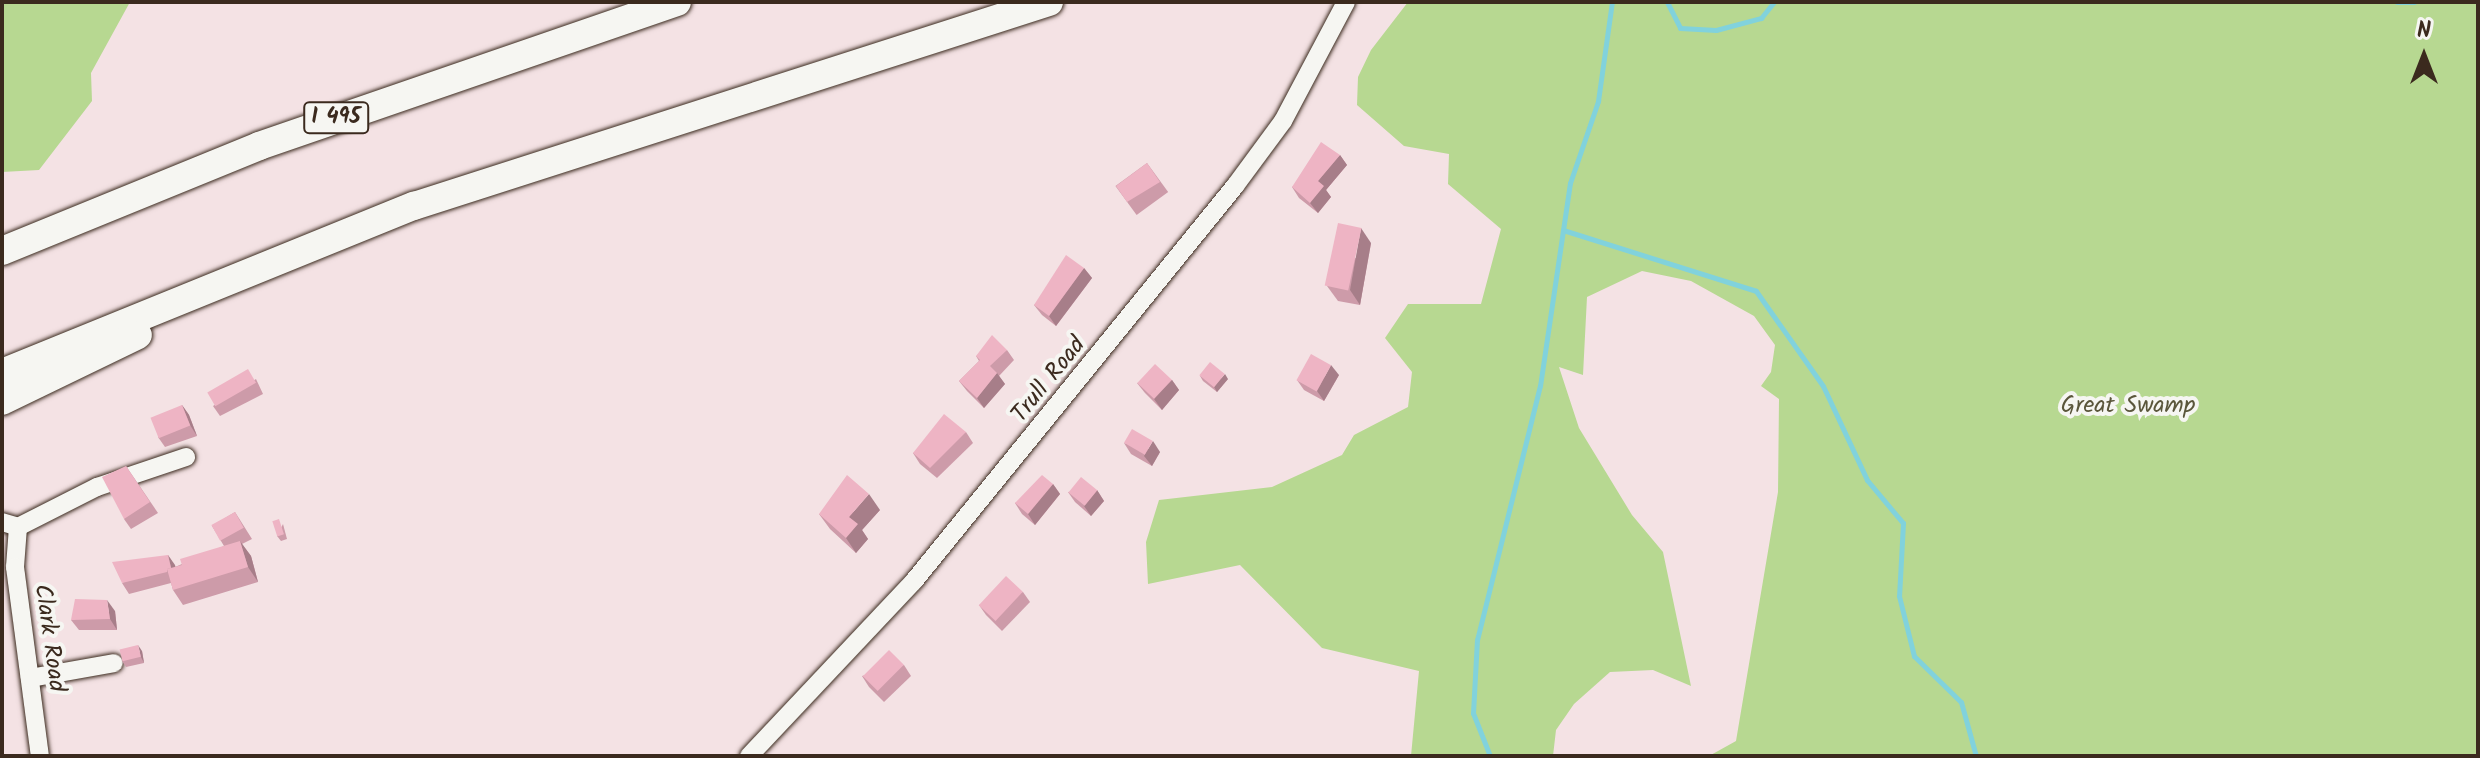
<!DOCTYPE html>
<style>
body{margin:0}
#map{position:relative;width:2480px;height:758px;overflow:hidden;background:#f4e2e4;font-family:Kalam,sans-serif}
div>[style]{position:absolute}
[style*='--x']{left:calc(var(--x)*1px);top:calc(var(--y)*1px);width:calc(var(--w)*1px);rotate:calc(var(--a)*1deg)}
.green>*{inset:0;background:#b7d891}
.stream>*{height:5px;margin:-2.5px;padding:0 2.5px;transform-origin:2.5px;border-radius:2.5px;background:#81d2dc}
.roads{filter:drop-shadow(0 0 2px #3b2a1e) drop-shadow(0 0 2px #3b2a1e)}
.minor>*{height:18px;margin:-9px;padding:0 9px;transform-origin:9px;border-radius:9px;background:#f6f6f2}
.highway>*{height:28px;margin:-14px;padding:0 14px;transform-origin:14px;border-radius:14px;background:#f6f6f2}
.wall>*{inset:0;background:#cd9ba9;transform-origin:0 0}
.shaded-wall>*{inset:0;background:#a77e89}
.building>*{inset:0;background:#eeb4c4;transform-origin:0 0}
span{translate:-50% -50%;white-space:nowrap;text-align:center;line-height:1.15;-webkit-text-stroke:8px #f6f6f2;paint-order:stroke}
.shield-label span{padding:2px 6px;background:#f6f6f2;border:2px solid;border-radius:6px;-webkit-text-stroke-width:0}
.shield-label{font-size:22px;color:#3b2a1e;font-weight:700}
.street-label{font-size:24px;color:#3b2a1e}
.park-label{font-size:24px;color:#5a563b}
.frame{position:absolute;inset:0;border:4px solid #3b2a1e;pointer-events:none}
.north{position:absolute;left:2384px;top:16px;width:80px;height:80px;-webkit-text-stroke:6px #f6f6f2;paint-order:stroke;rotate:0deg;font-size:22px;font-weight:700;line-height:32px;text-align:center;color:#3b2a1e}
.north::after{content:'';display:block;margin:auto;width:28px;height:36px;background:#3b2a1e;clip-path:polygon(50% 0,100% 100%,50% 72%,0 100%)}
</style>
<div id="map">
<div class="green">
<i style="clip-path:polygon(2px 2px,130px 2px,91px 73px,92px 101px,39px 170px,2px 172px)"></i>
<i style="clip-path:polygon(1408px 2px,2478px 2px,2478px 756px,1709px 756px,1736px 741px,1778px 492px,1779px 399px,1761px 386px,1771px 372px,1775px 345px,1754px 316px,1691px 281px,1642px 271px,1587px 297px,1583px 375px,1559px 367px,1579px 428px,1632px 515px,1663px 552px,1691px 686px,1653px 670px,1610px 672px,1574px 704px,1556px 730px,1553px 756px,1411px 756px,1419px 671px,1322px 648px,1240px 565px,1148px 584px,1146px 542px,1159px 500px,1272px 487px,1342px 455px,1354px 435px,1408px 407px,1412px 372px,1385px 338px,1408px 304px,1481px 304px,1501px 229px,1448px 184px,1449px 154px,1404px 146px,1357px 105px,1358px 77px,1371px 50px)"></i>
</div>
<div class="stream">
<i style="--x:1667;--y:2;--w:29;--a:63"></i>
<i style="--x:1680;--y:28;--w:36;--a:3"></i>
<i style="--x:1716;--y:30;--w:47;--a:-14.9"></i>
<i style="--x:1761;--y:18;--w:21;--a:-51"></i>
<i style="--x:2397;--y:2;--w:17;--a:0"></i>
<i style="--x:1563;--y:230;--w:202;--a:17.5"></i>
<i style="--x:1756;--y:291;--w:116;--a:54.8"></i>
<i style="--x:1823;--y:386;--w:104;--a:64.9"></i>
<i style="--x:1867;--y:480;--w:56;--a:50.1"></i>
<i style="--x:1903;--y:523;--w:73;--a:93.1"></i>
<i style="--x:1899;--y:596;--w:62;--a:76"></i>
<i style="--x:1914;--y:656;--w:66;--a:44.4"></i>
<i style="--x:1961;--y:702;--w:56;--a:74.5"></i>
<i style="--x:1490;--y:756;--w:46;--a:-111.6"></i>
<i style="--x:1473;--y:713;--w:73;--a:-86.9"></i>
<i style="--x:1477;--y:640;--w:262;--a:-76.1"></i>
<i style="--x:1540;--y:386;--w:205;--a:-81.6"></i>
<i style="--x:1570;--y:183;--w:87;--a:-71.1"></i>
<i style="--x:1598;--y:101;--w:100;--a:-82"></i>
</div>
<div class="roads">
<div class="minor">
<i style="--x:2;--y:522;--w:17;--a:17"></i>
<i style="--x:18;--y:527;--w:89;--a:-26.9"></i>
<i style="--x:97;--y:487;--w:94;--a:-18.6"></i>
<i style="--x:18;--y:527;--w:40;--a:94.3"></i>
<i style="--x:15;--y:567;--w:191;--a:82.5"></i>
<i style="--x:30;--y:678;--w:85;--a:-10.1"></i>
<i style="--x:749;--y:756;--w:241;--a:-46.7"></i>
<i style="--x:914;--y:581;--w:509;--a:-50.9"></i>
<i style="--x:1235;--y:186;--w:81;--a:-53.6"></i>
<i style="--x:1283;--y:121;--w:135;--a:-62.1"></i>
</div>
<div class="highway">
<i style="--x:2;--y:251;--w:278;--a:-22.2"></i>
<i style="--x:259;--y:146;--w:442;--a:-19"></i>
<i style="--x:2;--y:373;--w:445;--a:-22.1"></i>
<i style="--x:414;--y:206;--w:667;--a:-17.81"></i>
<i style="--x:2;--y:401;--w:151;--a:-25.9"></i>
</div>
</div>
<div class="wall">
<i style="clip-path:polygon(1340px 155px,1347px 165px,1326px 190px,1331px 197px,1318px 213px,1299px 198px,1292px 187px)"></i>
<i style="left:1147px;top:163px;width:36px;height:39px;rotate:54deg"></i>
<i style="clip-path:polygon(1371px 243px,1360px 305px,1338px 301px,1327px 286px)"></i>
<i style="clip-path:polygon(1084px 268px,1092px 278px,1056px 326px,1042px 315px,1034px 305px)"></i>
<i style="clip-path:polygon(1007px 350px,1014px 360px,999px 376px,1005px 384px,984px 408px,967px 391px,959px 381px,979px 361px,976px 356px)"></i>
<i style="clip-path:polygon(1339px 375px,1324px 401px,1304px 390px,1297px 380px)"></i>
<i style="clip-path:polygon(1200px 376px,1228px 379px,1217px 392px,1203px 381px)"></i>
<i style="clip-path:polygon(256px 379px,263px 394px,220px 416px,213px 406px)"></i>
<i style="clip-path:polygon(1172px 380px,1179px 390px,1162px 410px,1145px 393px,1137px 383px)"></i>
<i style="clip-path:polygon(182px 405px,189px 415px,197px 436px,165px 447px,158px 437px)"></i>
<i style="clip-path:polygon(966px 432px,973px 443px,937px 478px,920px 464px,913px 453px)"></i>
<i style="clip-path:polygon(1124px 443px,1160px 452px,1152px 466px,1131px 454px)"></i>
<i style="clip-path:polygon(126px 466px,158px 513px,131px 529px,124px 519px)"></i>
<i style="clip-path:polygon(1053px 484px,1060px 494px,1035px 525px,1022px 514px,1015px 503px)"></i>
<i style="clip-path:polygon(1097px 490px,1104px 501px,1091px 516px,1075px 502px,1068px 492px)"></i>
<i style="clip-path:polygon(880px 510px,862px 530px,868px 539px,856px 553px,830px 529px,819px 514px)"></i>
<i style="clip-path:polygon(235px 512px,252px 539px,242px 544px,251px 556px,258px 582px,183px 605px,173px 590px,171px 583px,129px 594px,122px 583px,168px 555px,175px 567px,224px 546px,212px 526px)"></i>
<i style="clip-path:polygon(283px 524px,287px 539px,281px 541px,277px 536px)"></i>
<i style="clip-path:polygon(1023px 592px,1030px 602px,1002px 631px,986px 615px,979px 605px)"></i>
<i style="clip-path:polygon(115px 611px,117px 630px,79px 630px,71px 620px)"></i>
<i style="clip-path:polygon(142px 651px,144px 663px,126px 667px,122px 661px)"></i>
<i style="clip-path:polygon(904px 665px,911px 676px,884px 702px,869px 687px,862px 676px)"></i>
</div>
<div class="shaded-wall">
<i style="clip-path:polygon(1340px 155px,1347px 165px,1326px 190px,1331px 197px,1318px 213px,1310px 203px,1318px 181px)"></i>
<i style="clip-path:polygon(1361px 228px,1371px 243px,1360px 305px,1350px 290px)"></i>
<i style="clip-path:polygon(1084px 268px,1092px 278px,1056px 326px,1049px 316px)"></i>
<i style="clip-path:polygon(1331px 365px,1339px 375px,1324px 401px,1317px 391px)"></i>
<i style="clip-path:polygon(997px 373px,1005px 384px,984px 408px,977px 398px)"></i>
<i style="clip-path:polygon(1225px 374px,1228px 379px,1217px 392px,1214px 387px)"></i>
<i style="clip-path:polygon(1172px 380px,1179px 390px,1162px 410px,1154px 399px)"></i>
<i style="clip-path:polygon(182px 405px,189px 415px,197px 436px,190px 425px)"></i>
<i style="clip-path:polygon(1153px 441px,1160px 452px,1152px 466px,1144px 456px)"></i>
<i style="clip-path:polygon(1053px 484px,1060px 494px,1035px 525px,1028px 514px)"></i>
<i style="clip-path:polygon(1097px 490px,1104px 501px,1091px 516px,1084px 506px)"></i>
<i style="clip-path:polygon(869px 494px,880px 510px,862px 530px,868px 539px,856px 553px,846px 538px,849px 517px)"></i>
<i style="clip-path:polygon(240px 541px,251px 556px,258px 582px,248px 567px)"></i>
<i style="clip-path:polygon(168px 555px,175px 565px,179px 581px,172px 571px)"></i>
<i style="clip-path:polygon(107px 600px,115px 611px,117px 630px,110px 619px)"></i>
<i style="clip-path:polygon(138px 645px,142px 651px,144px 663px,141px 657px)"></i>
</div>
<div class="building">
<i style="clip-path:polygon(1321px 142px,1340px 155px,1318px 181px,1324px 186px,1310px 203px,1292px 187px)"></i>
<i style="clip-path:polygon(1147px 163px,1160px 182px,1127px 202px,1116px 186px)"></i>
<i style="left:1338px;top:223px;width:24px;height:64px;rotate:12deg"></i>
<i style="clip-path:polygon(1066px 255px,1084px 268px,1049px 316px,1034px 305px)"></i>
<i style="clip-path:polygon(992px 335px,1007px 350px,990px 366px,997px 373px,977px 398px,959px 381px,980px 360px,976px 356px)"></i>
<i style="left:1311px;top:354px;width:23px;height:30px;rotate:29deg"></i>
<i style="left:1210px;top:362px;width:19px;height:17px;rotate:39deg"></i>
<i style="left:1155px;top:364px;width:23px;height:26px;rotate:43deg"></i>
<i style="left:248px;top:369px;width:16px;height:47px;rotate:60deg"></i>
<i style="left:182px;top:405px;width:22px;height:34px;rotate:68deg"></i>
<i style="clip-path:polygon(944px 414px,966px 432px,930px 468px,913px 453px)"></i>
<i style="left:1132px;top:429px;width:24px;height:16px;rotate:30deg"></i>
<i style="clip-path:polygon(126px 466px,150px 502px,124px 519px,102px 477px)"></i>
<i style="clip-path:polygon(847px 475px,869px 494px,849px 517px,858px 524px,846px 538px,819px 514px)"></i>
<i style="clip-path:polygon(1042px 475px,1053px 484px,1028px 514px,1015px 503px)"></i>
<i style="left:1081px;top:477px;width:21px;height:20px;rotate:39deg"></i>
<i style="left:235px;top:512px;width:18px;height:27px;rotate:61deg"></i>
<i style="left:279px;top:519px;width:16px;height:7px;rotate:72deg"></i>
<i style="clip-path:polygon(240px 541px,248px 567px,173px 590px,167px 569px,182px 565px,180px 559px)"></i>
<i style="clip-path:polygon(168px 555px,171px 568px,167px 569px,167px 572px,122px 583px,112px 562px)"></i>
<i style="left:1006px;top:576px;width:23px;height:40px;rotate:43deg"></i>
<i style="clip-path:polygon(75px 599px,107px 600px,110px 619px,71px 620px)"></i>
<i style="left:138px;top:645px;width:12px;height:19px;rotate:76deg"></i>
<i style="left:889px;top:650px;width:21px;height:37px;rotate:45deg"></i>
</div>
<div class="shield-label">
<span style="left:336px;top:118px">I 495</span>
</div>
<div class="street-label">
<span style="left:1049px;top:380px;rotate:-51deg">Trull Road</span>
<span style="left:49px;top:638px;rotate:82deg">Clark Road</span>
</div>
<div class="park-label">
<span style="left:2128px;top:406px">Great Swamp</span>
</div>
<div class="frame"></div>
<div class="north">N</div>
</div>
